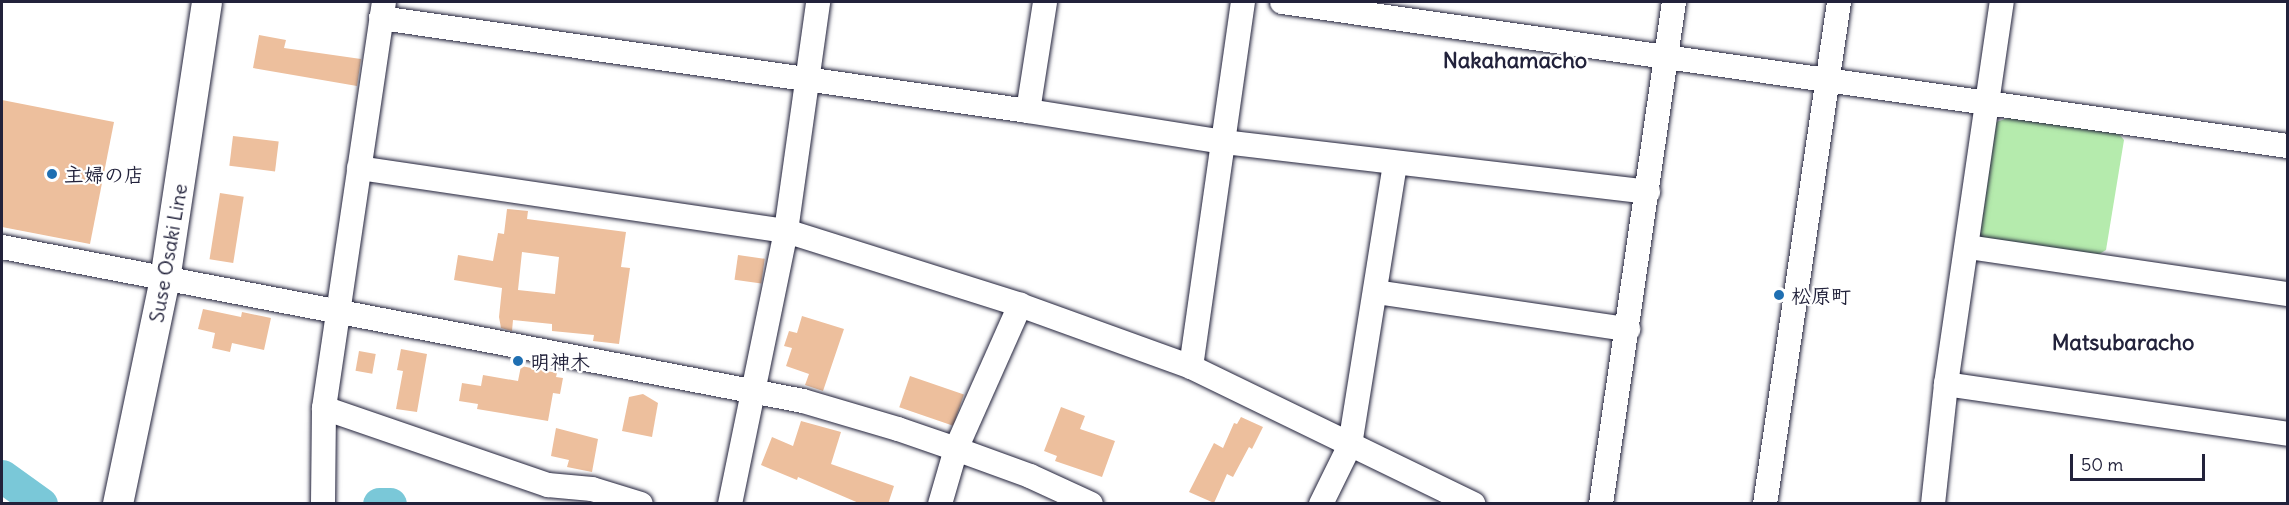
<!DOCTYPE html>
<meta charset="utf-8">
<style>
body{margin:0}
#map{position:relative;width:2289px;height:505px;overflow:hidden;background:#fff;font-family:Delius,"Klee One",sans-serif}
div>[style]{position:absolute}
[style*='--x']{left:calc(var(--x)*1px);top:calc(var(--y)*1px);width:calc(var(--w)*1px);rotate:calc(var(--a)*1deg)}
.green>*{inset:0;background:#b5ebad}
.river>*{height:33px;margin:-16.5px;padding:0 16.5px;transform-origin:16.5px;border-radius:16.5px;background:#7ac8d8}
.building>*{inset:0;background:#edbf9d;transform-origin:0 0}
.roads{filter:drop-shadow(0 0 2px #22223b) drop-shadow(0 0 2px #22223b)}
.minor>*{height:24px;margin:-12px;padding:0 12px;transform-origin:12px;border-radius:12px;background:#fff}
.major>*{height:30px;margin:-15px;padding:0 15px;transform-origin:15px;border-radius:15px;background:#fff}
.dots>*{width:16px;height:16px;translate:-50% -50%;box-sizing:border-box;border:3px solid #fff;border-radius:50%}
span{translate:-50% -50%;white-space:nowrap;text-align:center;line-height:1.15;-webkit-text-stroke:4.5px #fff;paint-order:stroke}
.poi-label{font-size:20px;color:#22223b;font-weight:700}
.left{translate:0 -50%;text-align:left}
.street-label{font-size:20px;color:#22223b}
.quarter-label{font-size:22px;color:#22223b;font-weight:700}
.frame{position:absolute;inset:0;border:3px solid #22223b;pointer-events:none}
.scale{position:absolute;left:2070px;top:454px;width:135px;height:27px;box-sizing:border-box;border:3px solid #22223b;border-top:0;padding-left:8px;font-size:18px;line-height:21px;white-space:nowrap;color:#22223b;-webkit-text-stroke:4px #fff;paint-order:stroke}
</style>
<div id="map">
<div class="green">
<i style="clip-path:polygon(2008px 118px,2115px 129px,2124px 140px,2106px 250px,2096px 256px,1984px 243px,1980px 235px,1996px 122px)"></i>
</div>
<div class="river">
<i style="--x:2;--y:476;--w:48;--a:35.7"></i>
<i style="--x:379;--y:504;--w:11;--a:0"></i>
</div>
<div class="building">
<i style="clip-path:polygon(259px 35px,286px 40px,284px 48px,361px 59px,357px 86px,253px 68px)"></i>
<i style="clip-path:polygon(2px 100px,114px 122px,90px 244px,2px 227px)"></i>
<i style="left:233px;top:136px;width:46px;height:30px;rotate:7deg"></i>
<i style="left:220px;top:193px;width:24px;height:67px;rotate:9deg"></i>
<i style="clip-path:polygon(evenodd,507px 209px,528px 211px,527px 219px,626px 232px,621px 267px,630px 268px,619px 344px,593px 341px,594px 335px,552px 331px,552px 324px,513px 320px,512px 331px,501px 328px,499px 317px,502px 288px,454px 280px,458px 255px,493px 261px,498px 233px,504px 234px,507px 209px,522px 252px,559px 257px,555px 294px,518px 290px,522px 252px)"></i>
<i style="left:738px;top:255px;width:27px;height:25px;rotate:8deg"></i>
<i style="clip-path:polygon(203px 309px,241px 317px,242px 312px,271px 318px,264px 350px,232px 343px,230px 352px,212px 348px,215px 333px,198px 329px)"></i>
<i style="clip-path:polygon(802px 316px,844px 329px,823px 391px,805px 385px,809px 374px,786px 366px,792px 348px,784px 346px,789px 331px,797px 333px)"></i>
<i style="clip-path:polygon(401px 349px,427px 354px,417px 412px,396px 409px,403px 371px,397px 370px)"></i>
<i style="left:359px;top:351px;width:17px;height:20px;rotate:10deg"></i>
<i style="clip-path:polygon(521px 366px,557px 373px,556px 377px,563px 378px,560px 394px,553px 393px,548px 421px,477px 409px,478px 404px,459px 401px,462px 383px,481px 386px,483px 375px,518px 381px)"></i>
<i style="left:910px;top:376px;width:57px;height:33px;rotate:19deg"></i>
<i style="clip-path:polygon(643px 394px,658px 403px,652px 437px,622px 431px,629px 397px)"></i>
<i style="clip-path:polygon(1061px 407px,1085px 416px,1080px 429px,1115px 441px,1102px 477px,1055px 461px,1057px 456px,1044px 451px)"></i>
<i style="clip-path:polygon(1241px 417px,1263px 427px,1252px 449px,1249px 447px,1233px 477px,1227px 474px,1214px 503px,1189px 492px,1214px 443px,1223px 448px,1234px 423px,1237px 424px)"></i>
<i style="clip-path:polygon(801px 421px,841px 432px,831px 464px,894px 486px,888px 504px,861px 504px,798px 477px,797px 480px,761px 465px,772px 437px,793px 446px)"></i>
<i style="clip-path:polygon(556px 428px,598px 439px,592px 472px,567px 467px,569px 460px,551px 456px)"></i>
</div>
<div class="roads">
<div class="minor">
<i style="--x:1282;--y:2;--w:1016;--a:8.15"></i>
<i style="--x:381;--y:18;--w:654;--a:8.18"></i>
<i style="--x:1028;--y:111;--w:198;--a:9"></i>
<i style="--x:1224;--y:142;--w:427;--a:6.7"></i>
<i style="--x:1028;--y:111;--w:110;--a:-81.1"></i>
<i style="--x:359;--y:168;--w:432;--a:8.4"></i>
<i style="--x:786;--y:231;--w:245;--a:17.5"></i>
<i style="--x:1020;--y:305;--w:182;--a:19.9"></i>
<i style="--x:1191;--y:367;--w:314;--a:25.9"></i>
<i style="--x:2;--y:247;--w:816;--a:10.88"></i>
<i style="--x:803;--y:401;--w:99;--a:16.4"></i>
<i style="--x:898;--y:429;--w:61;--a:19"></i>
<i style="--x:956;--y:449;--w:79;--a:20"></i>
<i style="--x:1030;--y:476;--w:67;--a:24.7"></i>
<i style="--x:1968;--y:247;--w:323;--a:8.4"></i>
<i style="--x:1376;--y:292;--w:255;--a:8.4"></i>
<i style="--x:1191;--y:367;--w:369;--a:-81.9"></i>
<i style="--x:1946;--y:384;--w:346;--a:8.3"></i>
<i style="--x:324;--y:408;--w:237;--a:19"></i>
<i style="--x:548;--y:485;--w:44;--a:5.2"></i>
<i style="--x:592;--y:489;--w:51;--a:17"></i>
<i style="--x:323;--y:504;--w:96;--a:-89.4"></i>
<i style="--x:324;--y:408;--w:410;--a:-81.6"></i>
<i style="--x:730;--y:504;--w:279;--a:-78.4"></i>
<i style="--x:786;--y:231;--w:231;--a:-82"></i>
<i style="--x:940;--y:504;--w:57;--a:-73.8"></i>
<i style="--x:956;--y:449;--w:158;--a:-66"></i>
<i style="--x:1321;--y:504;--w:66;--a:-63.8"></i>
<i style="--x:1350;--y:445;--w:285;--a:-80.9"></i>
<i style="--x:1601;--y:504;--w:507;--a:-81.73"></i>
<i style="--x:1765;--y:504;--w:507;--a:-81.61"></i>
<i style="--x:1933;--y:504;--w:121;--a:-83.8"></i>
<i style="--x:1946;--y:384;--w:386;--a:-81.7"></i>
</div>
<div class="major">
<i style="--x:118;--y:504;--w:229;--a:-78.2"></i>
<i style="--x:165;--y:280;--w:281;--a:-81.4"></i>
</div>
</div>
<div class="dots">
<i style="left:52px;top:174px;background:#1f6fb2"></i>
<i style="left:1779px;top:295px;background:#1f6fb2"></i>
<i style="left:518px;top:361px;background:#1f6fb2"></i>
</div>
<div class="poi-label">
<span class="left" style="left:64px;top:174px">主婦の店</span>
<span class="left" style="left:1791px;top:295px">松原町</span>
<span class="left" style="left:530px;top:361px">明神木</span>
</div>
<div class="street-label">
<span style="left:168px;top:253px;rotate:-80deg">Suse Osaki Line</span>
</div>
<div class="quarter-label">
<span style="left:1515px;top:61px">Nakahamacho</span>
<span style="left:2123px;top:343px">Matsubaracho</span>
</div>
<div class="frame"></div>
<div class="scale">50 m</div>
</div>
